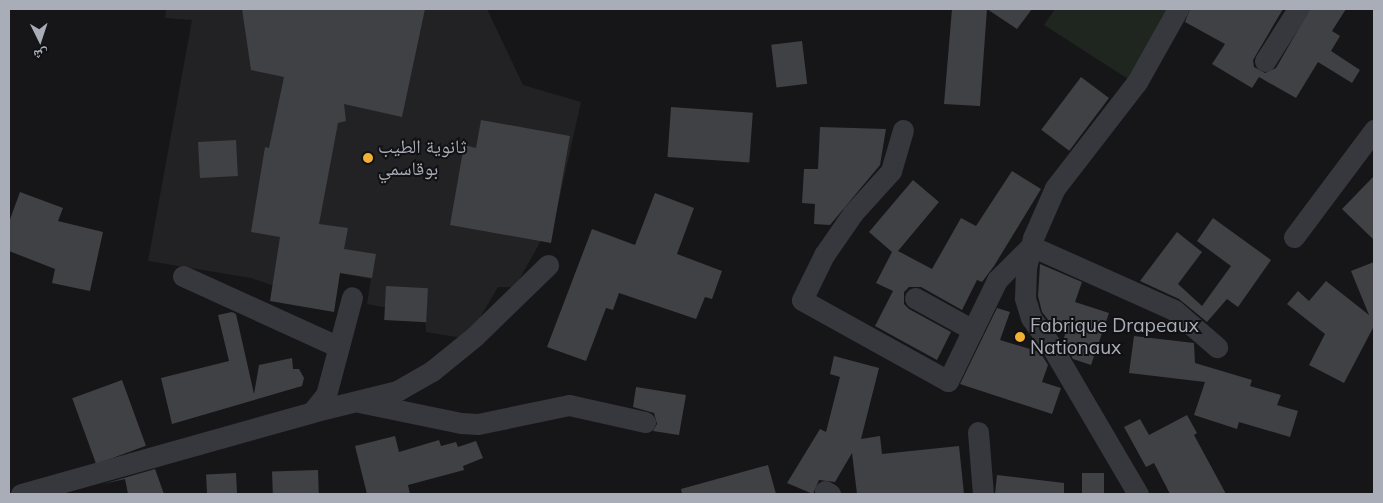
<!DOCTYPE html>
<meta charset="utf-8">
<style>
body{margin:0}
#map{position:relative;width:1383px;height:503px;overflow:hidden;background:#161618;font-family:Mulish,"Noto Naskh Arabic",sans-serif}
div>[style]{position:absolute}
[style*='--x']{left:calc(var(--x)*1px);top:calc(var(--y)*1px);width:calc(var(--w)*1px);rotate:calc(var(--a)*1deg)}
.built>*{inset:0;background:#222225}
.green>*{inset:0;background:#1e261f}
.building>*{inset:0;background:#404145;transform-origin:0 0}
.street>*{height:21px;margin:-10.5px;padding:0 10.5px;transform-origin:10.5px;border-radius:10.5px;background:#37383d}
.dots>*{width:14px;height:14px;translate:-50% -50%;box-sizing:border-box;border:2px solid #111113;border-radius:50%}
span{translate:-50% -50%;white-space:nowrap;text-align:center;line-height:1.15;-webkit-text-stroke:4px #111113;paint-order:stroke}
.poi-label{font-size:19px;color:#a8adb8}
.left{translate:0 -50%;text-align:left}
.frame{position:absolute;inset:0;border:10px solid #a8adb8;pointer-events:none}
.north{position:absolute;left:15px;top:15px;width:50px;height:50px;-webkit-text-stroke:4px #111113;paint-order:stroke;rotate:176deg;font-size:14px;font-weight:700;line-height:20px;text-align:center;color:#a8adb8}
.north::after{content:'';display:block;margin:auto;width:18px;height:22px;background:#a8adb8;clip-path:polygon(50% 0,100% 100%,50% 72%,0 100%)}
</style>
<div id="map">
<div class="built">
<i style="clip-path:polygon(166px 9px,487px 9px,523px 85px,581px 102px,556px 214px,515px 287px,498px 287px,474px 328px,462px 338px,426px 332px,425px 315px,367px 304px,371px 279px,340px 273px,332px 305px,251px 278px,148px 261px,192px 20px,165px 18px)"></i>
</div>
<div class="green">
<i style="clip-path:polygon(1055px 9px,1168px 9px,1128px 79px,1044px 25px)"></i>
</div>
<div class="building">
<i style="clip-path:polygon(242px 9px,425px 9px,402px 117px,344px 104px,346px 121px,338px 123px,319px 224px,348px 228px,344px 249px,376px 254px,372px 278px,340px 273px,334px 312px,270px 301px,280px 237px,251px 232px,265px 147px,269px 148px,284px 77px,251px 70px)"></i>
<i style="clip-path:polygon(952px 9px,1032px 9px,1017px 29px,987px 9px,980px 106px,944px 104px)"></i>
<i style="clip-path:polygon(1190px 9px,1283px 9px,1253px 60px,1254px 67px,1265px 73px,1276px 68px,1310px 9px,1346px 9px,1332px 31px,1340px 36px,1331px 51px,1360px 70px,1352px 83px,1318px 62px,1296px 98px,1259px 77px,1252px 88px,1212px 64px,1225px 44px,1185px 22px)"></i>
<i style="left:802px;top:41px;width:43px;height:31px;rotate:83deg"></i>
<i style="left:1081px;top:77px;width:35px;height:66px;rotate:37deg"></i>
<i style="left:671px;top:107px;width:82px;height:50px;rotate:4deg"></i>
<i style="clip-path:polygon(481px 120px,570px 136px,551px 243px,450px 225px,464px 145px,476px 148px)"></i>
<i style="clip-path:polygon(820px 127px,886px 129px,880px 165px,830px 225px,814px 224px,815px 204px,802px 203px,804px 169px,818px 169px)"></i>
<i style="left:236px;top:140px;width:36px;height:38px;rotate:87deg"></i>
<i style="clip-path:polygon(1012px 171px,1041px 189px,994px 266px,982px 282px,977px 280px,962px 310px,921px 287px,909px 287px,904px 292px,904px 304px,909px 309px,951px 332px,937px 360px,875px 326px,893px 291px,876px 283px,892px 252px,869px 232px,913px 180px,939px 202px,898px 251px,932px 269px,961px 218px,976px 226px)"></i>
<i style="clip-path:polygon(1374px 176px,1374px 240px,1342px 209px)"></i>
<i style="clip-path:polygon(20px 192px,63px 208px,58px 221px,103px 232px,90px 291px,52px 283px,55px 269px,9px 251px,9px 222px)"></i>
<i style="clip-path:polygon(655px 193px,694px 208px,677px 254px,722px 271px,712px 299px,705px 297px,696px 319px,619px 293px,613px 310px,606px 308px,586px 361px,547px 347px,592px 229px,635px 245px)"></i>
<i style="clip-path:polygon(1213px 218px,1271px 260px,1238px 307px,1227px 299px,1207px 322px,1179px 299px,1140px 281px,1177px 232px,1202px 252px,1178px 284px,1202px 306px,1231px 266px,1197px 241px)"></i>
<i style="clip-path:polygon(1374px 262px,1374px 326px,1344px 383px,1309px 365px,1325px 334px,1287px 304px,1298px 291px,1309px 301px,1326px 281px,1369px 315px,1351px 271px)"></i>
<i style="clip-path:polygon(1040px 264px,1082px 282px,1075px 302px,1109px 313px,1091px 365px,1073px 359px,1063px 341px,1067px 328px,1049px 321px,1042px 312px,1038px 296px)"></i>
<i style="left:386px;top:286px;width:42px;height:34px;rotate:3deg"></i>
<i style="clip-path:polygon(997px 308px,1010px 312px,1000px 340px,1040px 352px,1048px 365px,1042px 382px,1061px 388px,1052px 414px,960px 384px)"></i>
<i style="clip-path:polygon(232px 312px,236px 314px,254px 394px,259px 365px,292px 358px,293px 369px,299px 369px,304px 378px,302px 386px,172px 424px,161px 378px,229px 361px,218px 315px)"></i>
<i style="clip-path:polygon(1134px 336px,1194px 343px,1195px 363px,1252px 380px,1250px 386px,1281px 395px,1277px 405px,1298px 411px,1290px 437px,1239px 422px,1237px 429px,1194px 415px,1205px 382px,1129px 373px)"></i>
<i style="clip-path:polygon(834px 356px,879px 368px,861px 439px,880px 436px,882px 454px,959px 446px,964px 494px,857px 494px,852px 453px,835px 482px,819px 480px,813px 494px,787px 483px,820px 429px,826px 432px,840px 377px,830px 374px)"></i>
<i style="left:122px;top:380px;width:70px;height:53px;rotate:70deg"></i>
<i style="clip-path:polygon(636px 387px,686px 395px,679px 435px,653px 431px,657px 424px,654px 413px,633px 407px)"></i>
<i style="clip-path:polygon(1187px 415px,1197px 433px,1194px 435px,1226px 494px,1170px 494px,1154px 463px,1146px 467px,1124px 427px,1140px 419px,1149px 435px)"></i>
<i style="clip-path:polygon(395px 436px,399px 452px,439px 440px,441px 446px,456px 442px,458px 447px,476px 441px,483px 458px,463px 466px,464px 470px,408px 485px,410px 494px,367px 494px,355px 446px)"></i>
<i style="clip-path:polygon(768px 465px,776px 494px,682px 494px,681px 489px)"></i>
<i style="clip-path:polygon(155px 469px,164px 494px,128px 494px,125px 479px,103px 484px)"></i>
<i style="left:318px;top:470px;width:24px;height:46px;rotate:88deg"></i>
<i style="left:236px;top:473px;width:21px;height:30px;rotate:87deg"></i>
<i style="left:1082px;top:473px;width:22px;height:21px"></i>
<i style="clip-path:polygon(997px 475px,1064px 483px,1064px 494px,995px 494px)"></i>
</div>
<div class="street">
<i style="--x:1265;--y:61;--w:62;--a:-57.6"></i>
<i style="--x:903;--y:130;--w:43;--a:106.3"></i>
<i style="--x:891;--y:171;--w:57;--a:132.1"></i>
<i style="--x:853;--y:213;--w:51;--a:124.6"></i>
<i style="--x:824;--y:255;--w:50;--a:116.1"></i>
<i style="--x:802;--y:300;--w:167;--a:29"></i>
<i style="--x:948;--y:381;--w:112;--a:-64.1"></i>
<i style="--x:997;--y:280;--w:48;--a:-45"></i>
<i style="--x:1031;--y:246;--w:157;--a:24.1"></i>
<i style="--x:1174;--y:310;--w:57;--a:40.7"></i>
<i style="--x:1294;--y:237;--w:134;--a:-53.2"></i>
<i style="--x:183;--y:276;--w:171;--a:24.5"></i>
<i style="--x:915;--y:298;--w:66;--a:28.9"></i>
<i style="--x:359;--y:402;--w:104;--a:11.6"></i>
<i style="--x:461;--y:423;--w:17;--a:3"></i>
<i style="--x:478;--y:424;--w:93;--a:-11.8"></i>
<i style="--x:569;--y:405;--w:78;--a:12.6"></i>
<i style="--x:312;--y:412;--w:88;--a:-13.9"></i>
<i style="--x:397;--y:391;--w:40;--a:-29.7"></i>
<i style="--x:432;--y:371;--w:55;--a:-39.1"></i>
<i style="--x:475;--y:336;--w:102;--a:-44.2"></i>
<i style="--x:978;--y:432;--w:62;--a:85.4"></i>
<i style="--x:825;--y:491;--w:6;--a:31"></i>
<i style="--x:21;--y:494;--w:302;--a:-15.7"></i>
<i style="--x:312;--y:412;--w:22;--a:-51"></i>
<i style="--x:326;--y:395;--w:101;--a:-75.1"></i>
<i style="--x:1138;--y:494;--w:174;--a:-120.4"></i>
<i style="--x:1050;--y:344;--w:32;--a:-126"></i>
<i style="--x:1031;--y:318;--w:21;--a:-107"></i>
<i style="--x:1025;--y:298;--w:30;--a:-88"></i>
<i style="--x:1026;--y:268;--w:31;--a:-77"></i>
<i style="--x:1033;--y:238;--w:55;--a:-66.3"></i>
<i style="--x:1055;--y:188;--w:134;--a:-52.3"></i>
<i style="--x:1137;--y:82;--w:84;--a:-60.7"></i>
</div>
<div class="dots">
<i style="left:368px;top:158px;background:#f2b134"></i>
<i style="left:1020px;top:337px;background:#f2b134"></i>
</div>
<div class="poi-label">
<span class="left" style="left:378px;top:158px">ثانوية الطيب<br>بوقاسمي</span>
<span class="left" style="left:1030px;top:337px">Fabrique Drapeaux<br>Nationaux</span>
</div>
<div class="frame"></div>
<div class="north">ش</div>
</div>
